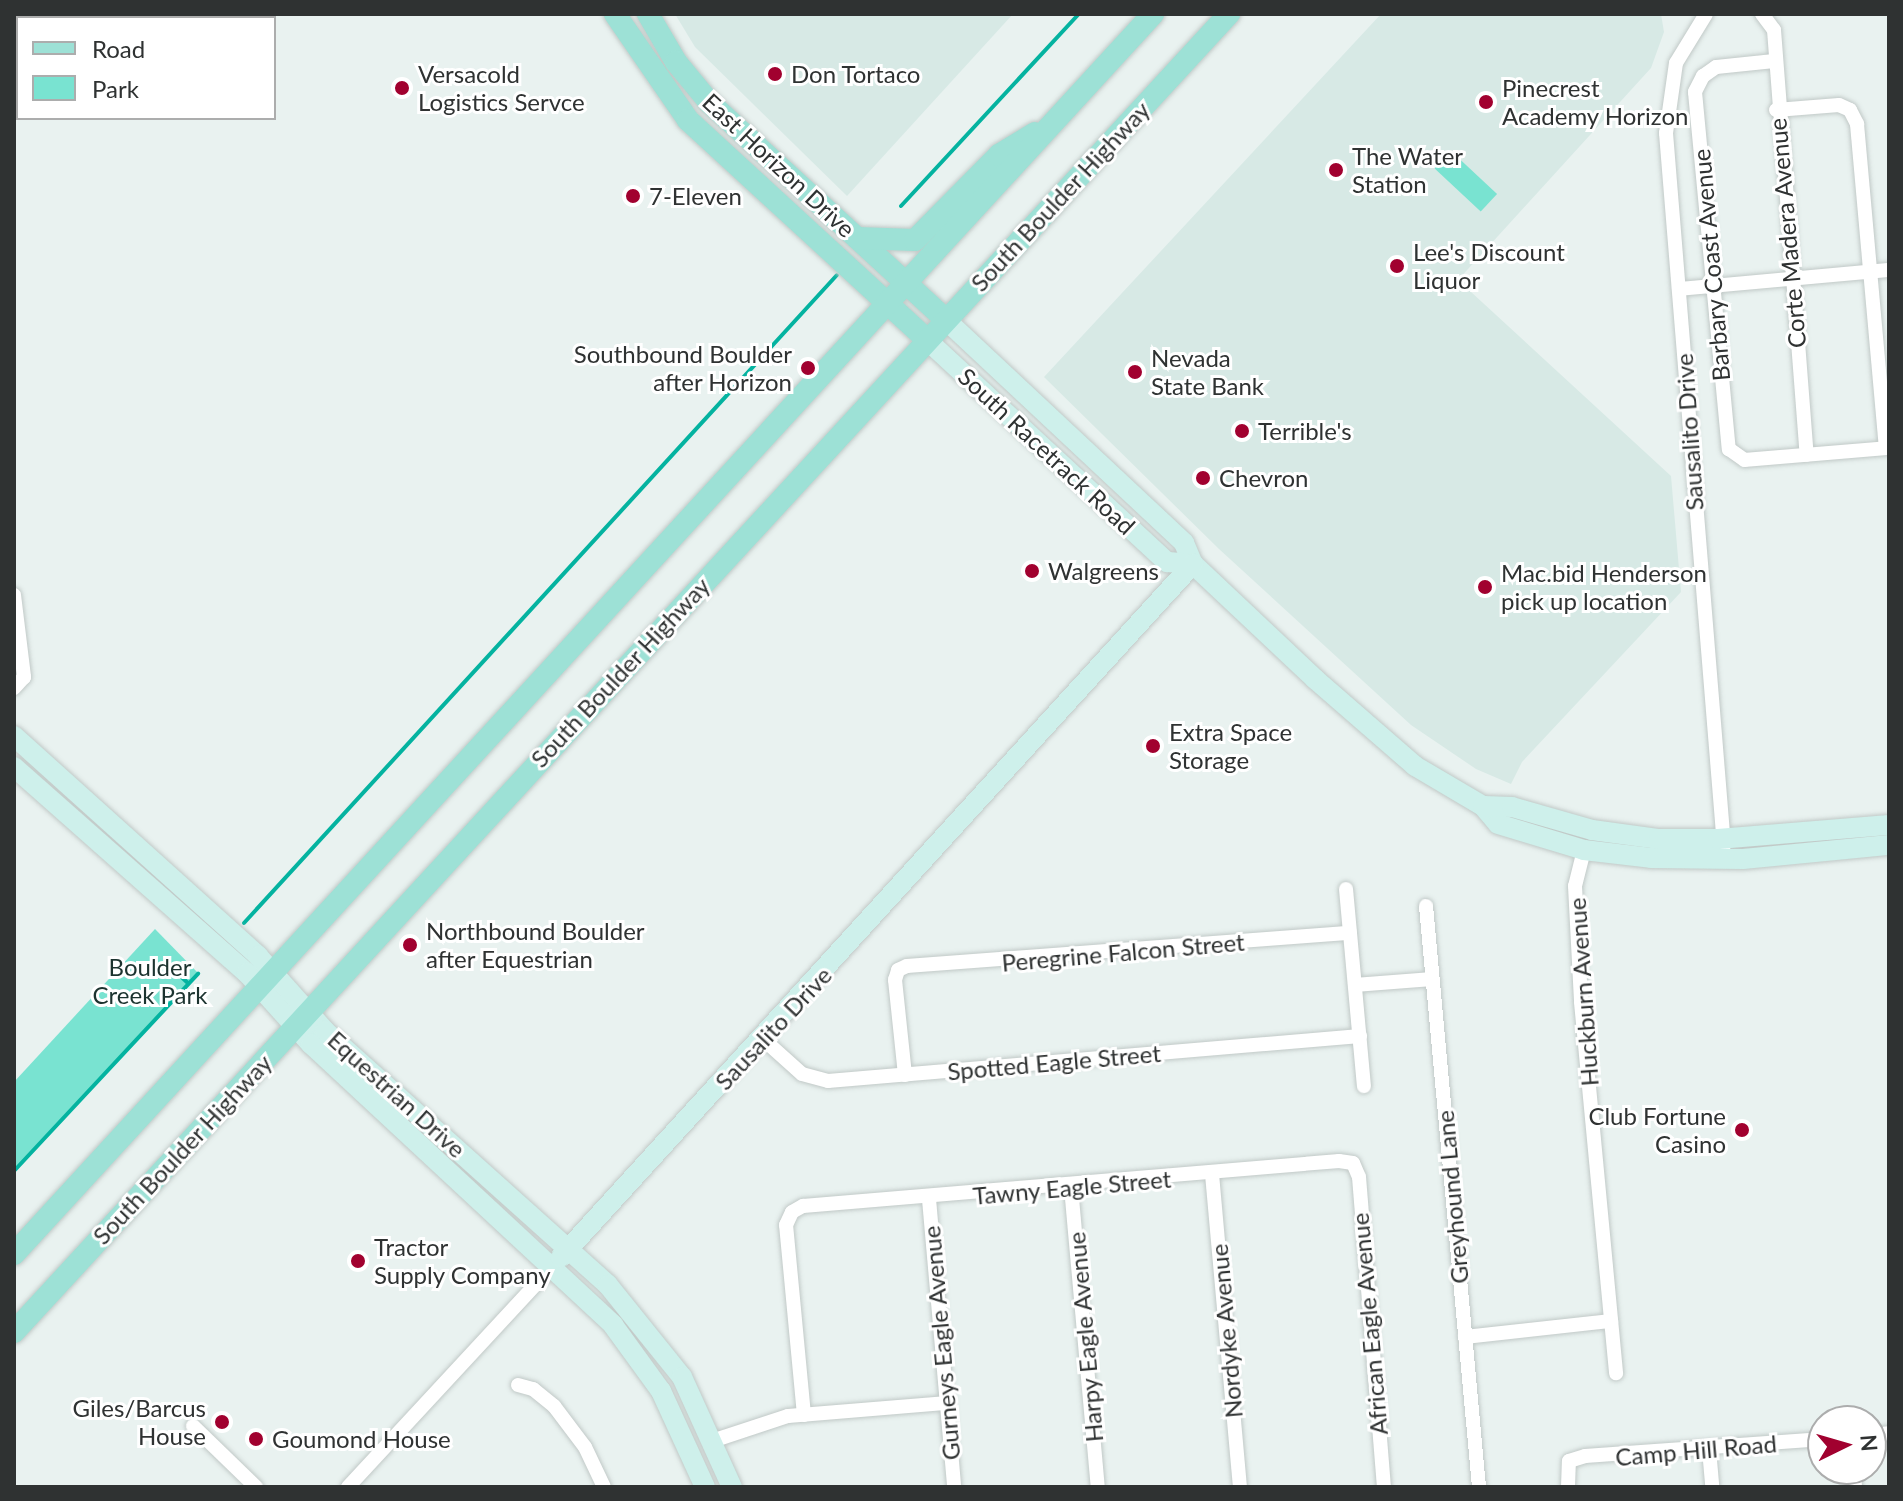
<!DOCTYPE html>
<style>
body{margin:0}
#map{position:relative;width:1903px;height:1501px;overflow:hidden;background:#e9f2f0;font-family:Lato,sans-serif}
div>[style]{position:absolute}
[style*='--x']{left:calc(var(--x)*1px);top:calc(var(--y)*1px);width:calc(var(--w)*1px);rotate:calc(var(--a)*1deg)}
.built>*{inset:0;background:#d7e9e5}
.green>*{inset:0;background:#79e3d1;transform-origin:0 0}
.stream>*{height:4px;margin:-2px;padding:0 2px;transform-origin:2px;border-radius:2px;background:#04b3a0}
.roads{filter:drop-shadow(0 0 2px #c1c9c7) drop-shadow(0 0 2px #c1c9c7)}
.street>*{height:14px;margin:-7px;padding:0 7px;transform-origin:7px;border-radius:7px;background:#fff}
.secondary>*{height:20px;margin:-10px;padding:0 10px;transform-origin:10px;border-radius:10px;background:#cef0eb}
.primary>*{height:22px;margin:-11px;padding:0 11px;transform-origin:11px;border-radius:11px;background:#9de1d6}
.dots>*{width:22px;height:22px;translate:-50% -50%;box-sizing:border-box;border:4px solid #fff;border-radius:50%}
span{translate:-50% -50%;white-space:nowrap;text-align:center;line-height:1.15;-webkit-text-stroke:6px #fff;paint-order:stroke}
.poi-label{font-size:24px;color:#2f3232}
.left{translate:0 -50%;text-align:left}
.right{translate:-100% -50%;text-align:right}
.street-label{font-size:24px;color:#2f3232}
.park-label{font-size:24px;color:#1c332f}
.frame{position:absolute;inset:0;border:16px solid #2f3232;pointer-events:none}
.legend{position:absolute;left:16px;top:16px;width:260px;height:104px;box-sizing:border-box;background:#fff;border:2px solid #acadad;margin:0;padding:10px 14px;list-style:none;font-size:24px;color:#2f3232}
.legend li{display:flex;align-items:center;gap:16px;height:40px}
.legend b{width:40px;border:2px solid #acadad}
.north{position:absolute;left:1807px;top:1405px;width:80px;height:80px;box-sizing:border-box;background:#fff;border:2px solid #acadad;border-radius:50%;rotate:85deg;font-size:22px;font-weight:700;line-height:32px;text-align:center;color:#2f3232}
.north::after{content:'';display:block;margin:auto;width:28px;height:36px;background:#a1012f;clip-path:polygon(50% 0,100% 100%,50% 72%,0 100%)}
</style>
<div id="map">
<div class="built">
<i style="clip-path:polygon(675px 14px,1013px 14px,847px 196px,695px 47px)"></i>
<i style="clip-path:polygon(1381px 14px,1661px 14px,1664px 32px,1651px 68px,1458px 280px,1671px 476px,1681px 592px,1522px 762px,1511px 784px,1476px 769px,1411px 725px,1219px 549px,1044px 377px)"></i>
</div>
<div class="green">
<i style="left:1451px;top:151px;width:63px;height:24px;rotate:43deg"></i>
<i style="clip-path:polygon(155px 929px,199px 974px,14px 1172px,14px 1082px)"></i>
</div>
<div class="stream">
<i style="--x:901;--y:206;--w:262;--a:-47.2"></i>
<i style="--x:244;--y:923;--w:878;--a:-47.54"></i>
<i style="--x:174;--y:970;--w:19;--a:43"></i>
<i style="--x:14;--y:1171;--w:270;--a:-47"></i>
</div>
<div class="roads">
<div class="street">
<i style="--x:1706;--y:14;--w:57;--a:121.5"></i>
<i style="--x:1676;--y:63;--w:71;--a:98.1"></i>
<i style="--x:1666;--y:133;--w:715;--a:85.35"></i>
<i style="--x:1762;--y:14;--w:20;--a:53"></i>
<i style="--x:1774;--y:30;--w:426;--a:85.6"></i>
<i style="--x:1774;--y:61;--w:58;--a:174.1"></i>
<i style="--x:1716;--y:67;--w:16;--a:145"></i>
<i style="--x:1703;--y:76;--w:18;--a:117"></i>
<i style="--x:1695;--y:92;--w:359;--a:84.6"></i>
<i style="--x:1729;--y:449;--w:19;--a:35"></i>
<i style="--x:1745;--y:460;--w:144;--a:-4.8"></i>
<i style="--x:1776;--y:110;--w:63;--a:-4.5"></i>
<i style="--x:1839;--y:105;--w:12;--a:24"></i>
<i style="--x:1850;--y:110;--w:16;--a:63"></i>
<i style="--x:1857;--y:124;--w:325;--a:84.9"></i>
<i style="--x:1679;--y:289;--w:211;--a:-5.2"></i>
<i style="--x:14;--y:595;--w:83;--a:83"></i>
<i style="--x:24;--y:677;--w:15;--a:132"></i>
<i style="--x:1584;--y:850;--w:37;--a:104"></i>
<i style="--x:1575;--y:886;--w:116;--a:87"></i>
<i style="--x:1581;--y:1002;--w:373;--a:84.6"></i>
<i style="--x:1346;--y:889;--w:198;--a:84.8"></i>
<i style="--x:1426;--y:906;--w:583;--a:84.79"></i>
<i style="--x:1355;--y:985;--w:77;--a:-4.5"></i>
<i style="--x:763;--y:1039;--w:52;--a:41.9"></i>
<i style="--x:802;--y:1074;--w:27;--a:15"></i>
<i style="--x:828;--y:1081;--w:534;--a:-4.83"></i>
<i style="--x:905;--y:1075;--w:96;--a:-96"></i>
<i style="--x:895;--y:980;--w:10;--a:-73"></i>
<i style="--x:898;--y:970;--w:10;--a:-24"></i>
<i style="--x:907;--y:966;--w:444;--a:-4.3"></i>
<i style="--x:1212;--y:1174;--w:314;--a:84.9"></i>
<i style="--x:1071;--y:1187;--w:301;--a:84.9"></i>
<i style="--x:929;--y:1199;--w:289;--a:85"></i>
<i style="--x:1465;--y:1337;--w:147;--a:-6.3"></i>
<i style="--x:518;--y:1385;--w:16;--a:15"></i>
<i style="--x:533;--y:1389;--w:27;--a:39"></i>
<i style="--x:554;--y:1406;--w:51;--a:52.9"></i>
<i style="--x:585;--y:1447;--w:44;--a:64.6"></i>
<i style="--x:804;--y:1415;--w:191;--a:-95.4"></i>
<i style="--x:786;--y:1225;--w:14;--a:-65"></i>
<i style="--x:792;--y:1212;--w:13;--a:-29"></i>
<i style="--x:803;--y:1206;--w:538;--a:-4.8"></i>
<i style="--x:1339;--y:1161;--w:14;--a:8"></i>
<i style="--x:1353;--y:1163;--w:15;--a:67"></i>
<i style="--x:1359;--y:1177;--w:311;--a:85.4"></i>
<i style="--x:193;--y:1426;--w:88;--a:44.1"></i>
<i style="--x:1871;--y:1435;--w:18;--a:-6"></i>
<i style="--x:715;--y:1440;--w:77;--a:-18.2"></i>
<i style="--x:788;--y:1416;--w:160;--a:-4.7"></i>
<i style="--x:1709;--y:1449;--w:38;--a:85"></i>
<i style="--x:1854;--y:1469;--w:18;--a:87"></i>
<i style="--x:348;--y:1487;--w:301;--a:-47.2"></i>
<i style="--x:1568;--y:1487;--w:26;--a:-88"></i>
<i style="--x:1569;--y:1461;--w:17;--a:-17"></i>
<i style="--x:1585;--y:1456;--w:239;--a:-4.1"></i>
</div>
<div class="secondary">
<i style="--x:946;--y:320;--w:326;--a:43.1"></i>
<i style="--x:1184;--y:543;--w:23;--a:67"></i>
<i style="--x:1193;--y:564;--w:168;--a:43.3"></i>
<i style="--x:1315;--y:679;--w:133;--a:41"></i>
<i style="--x:1415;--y:766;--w:79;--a:30.5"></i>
<i style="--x:1483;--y:806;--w:23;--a:50"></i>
<i style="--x:1498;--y:824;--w:90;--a:16.8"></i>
<i style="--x:1584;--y:850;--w:67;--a:6.8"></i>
<i style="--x:1651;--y:858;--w:92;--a:0.6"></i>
<i style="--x:1743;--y:859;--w:147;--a:-5.5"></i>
<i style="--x:927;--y:340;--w:327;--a:42.8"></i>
<i style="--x:1167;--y:562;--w:26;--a:4"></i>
<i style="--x:14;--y:736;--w:329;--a:42"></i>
<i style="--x:258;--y:956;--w:101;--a:48.2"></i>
<i style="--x:325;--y:1031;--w:380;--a:41.9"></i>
<i style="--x:608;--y:1285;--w:118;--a:51.2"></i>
<i style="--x:682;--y:1377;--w:121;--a:65.6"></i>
<i style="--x:14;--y:767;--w:311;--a:41.5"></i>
<i style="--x:247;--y:973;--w:96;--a:48"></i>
<i style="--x:311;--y:1044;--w:413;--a:42.9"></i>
<i style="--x:613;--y:1325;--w:82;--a:54"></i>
<i style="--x:661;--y:1391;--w:106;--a:65.4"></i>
<i style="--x:1483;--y:806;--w:29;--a:2"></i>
<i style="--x:1512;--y:807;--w:83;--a:16"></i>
<i style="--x:1592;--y:830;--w:68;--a:7.7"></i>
<i style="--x:1659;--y:839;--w:59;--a:0"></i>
<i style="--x:1718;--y:839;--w:172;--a:-4.7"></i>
<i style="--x:561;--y:1257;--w:938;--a:-47.64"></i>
</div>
<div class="primary">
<i style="--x:615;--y:14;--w:129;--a:55.4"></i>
<i style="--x:688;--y:120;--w:325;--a:42.6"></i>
<i style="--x:648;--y:14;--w:56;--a:59.7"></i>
<i style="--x:676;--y:62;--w:52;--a:50.5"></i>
<i style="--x:709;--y:102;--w:322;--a:42.6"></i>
<i style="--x:857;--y:238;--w:58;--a:2"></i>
<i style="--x:915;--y:240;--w:120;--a:-45.3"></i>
<i style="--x:999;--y:155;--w:42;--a:-31.4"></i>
<i style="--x:14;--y:1254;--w:1684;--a:-47.43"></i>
<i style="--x:14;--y:1332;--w:1793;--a:-47.33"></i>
</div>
</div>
<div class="dots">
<i style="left:775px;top:74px;background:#a1012f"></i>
<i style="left:402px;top:88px;background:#a1012f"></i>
<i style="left:1486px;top:102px;background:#a1012f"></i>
<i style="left:1336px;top:170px;background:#a1012f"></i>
<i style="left:633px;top:196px;background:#a1012f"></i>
<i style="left:1397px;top:266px;background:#a1012f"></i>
<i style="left:808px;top:368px;background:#a1012f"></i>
<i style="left:1135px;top:372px;background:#a1012f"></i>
<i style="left:1242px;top:431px;background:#a1012f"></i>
<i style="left:1203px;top:478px;background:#a1012f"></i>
<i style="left:1032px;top:571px;background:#a1012f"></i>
<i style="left:1485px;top:587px;background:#a1012f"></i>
<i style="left:1153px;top:746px;background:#a1012f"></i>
<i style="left:410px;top:945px;background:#a1012f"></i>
<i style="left:1742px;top:1130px;background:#a1012f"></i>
<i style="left:358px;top:1261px;background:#a1012f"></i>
<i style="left:222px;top:1422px;background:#a1012f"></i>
<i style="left:256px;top:1439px;background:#a1012f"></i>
</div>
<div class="poi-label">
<span class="left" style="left:418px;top:88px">Versacold<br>Logistics Servce</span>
<span class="left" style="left:791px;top:74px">Don Tortaco</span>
<span class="left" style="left:1502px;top:102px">Pinecrest<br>Academy Horizon</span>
<span class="left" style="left:1352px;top:170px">The Water<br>Station</span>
<span class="left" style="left:649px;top:196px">7-Eleven</span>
<span class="left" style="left:1413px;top:266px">Lee's Discount<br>Liquor</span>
<span class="right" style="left:792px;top:368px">Southbound Boulder<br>after Horizon</span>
<span class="left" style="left:1151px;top:372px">Nevada<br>State Bank</span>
<span class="left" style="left:1258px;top:431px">Terrible's</span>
<span class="left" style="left:1219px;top:478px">Chevron</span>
<span class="left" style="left:1048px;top:571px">Walgreens</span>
<span class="left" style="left:1501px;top:587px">Mac.bid Henderson<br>pick up location</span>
<span class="left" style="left:1169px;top:746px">Extra Space<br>Storage</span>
<span class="left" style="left:426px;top:945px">Northbound Boulder<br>after Equestrian</span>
<span class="right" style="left:1726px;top:1130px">Club Fortune<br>Casino</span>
<span class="left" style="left:374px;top:1261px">Tractor<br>Supply Company</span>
<span class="right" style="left:206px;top:1422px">Giles/Barcus<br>House</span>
<span class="left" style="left:272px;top:1439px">Goumond House</span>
</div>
<div class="street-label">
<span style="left:779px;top:165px;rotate:43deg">East Horizon Drive</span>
<span style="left:1060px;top:196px;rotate:-47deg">South Boulder Highway</span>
<span style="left:1787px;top:233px;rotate:-95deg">Corte Madera Avenue</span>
<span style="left:1711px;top:265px;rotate:-95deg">Barbary Coast Avenue</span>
<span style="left:1689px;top:432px;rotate:-94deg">Sausalito Drive</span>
<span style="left:1047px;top:451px;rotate:43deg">South Racetrack Road</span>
<span style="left:620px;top:672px;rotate:-47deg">South Boulder Highway</span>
<span style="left:1123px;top:952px;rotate:-5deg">Peregrine Falcon Street</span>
<span style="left:1583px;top:992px;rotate:-94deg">Huckburn Avenue</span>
<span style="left:773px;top:1028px;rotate:-47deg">Sausalito Drive</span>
<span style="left:1054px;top:1062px;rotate:-5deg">Spotted Eagle Street</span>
<span style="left:397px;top:1094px;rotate:42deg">Equestrian Drive</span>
<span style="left:182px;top:1149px;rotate:-47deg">South Boulder Highway</span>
<span style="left:1072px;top:1187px;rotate:-5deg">Tawny Eagle Street</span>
<span style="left:1452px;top:1197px;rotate:-95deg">Greyhound Lane</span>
<span style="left:1369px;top:1324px;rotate:-95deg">African Eagle Avenue</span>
<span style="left:1226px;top:1331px;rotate:-95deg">Nordyke Avenue</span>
<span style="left:1085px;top:1337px;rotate:-95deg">Harpy Eagle Avenue</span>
<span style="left:941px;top:1343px;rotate:-95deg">Gurneys Eagle Avenue</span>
<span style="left:1696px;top:1450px;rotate:-5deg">Camp Hill Road</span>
</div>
<div class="park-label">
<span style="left:150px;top:981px">Boulder<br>Creek Park</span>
</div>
<div class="frame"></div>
<ul class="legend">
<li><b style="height:10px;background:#9de1d6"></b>Road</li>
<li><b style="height:22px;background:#79e3d1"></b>Park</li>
</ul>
<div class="north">N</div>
</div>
